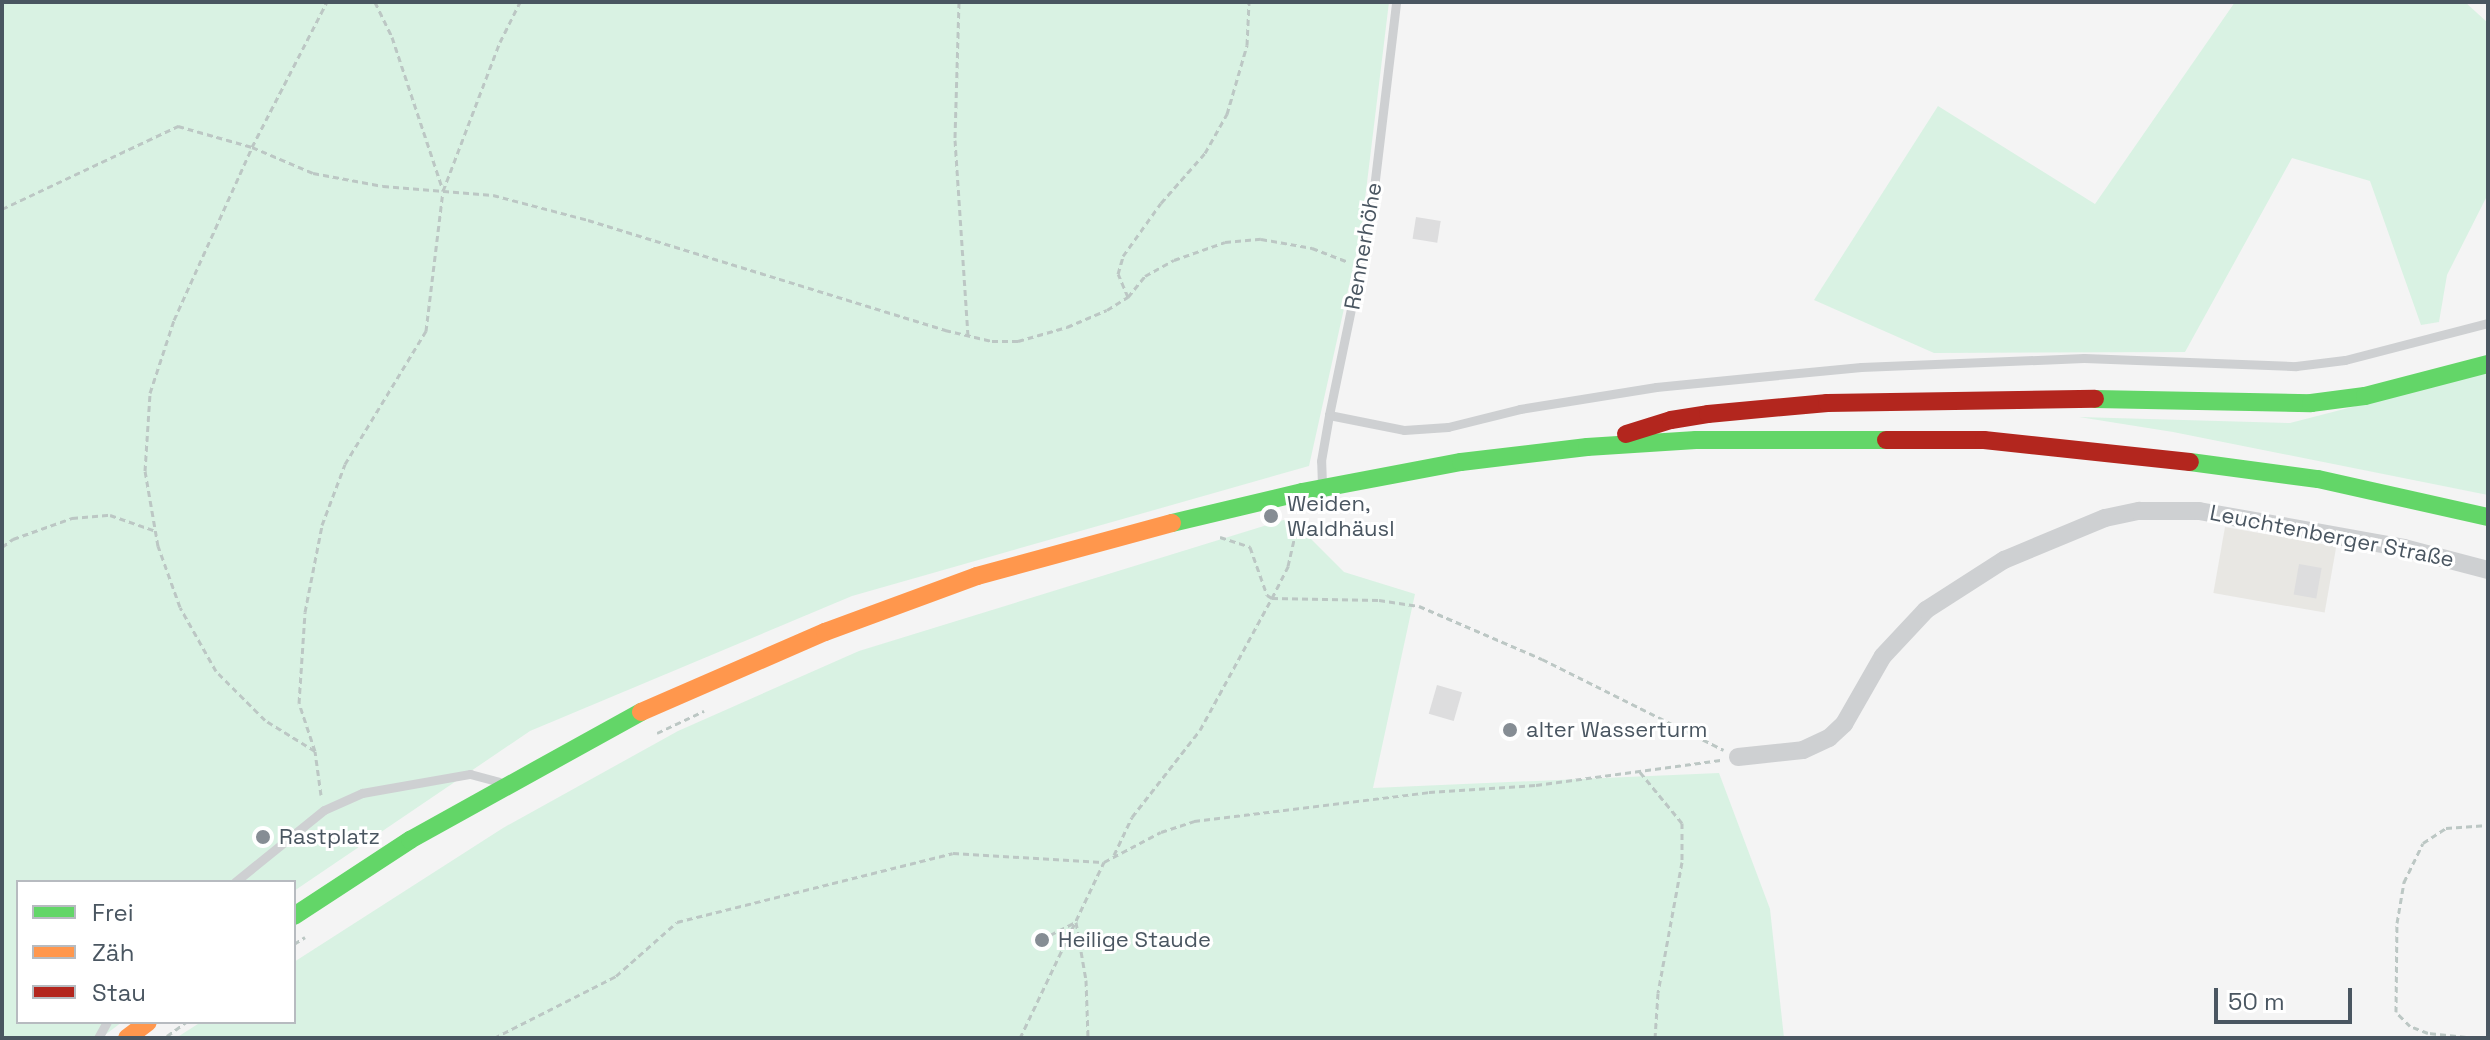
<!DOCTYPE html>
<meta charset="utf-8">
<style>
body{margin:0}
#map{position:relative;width:2490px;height:1040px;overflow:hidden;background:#f4f4f4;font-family:"Space Grotesk",sans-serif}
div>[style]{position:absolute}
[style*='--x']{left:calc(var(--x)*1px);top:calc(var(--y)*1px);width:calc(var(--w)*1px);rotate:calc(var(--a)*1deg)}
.commercial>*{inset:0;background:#e8e7e3;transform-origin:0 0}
.green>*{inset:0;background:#d9f2e3}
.building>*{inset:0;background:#ddddde;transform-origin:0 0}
.path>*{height:3px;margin-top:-1.5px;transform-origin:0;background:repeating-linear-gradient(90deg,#bcc7c4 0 6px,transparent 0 10px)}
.lane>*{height:9px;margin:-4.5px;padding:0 4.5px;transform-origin:4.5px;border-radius:4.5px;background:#ced0d2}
.street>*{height:18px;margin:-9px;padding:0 9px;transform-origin:9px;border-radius:9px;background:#ced0d2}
.fast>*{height:18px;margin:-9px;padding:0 9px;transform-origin:9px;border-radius:9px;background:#63d668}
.slow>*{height:18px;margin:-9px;padding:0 9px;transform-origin:9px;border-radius:9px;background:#ff974d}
.jam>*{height:18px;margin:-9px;padding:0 9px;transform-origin:9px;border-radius:9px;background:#b3261e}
.dots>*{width:22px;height:22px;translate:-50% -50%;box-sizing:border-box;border:4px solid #fff;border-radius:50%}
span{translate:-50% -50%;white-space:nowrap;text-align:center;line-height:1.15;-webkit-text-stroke:6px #fff;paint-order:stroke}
.street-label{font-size:22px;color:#4a5661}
.poi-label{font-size:22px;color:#4a5661}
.left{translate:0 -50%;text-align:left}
.frame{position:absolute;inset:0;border:4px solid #4a5661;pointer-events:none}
.legend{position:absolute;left:16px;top:880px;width:280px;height:144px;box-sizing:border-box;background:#fff;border:2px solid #b7bbc0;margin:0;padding:10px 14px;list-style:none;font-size:24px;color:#4a5661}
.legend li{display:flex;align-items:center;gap:16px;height:40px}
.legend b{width:40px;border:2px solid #b7bbc0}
.scale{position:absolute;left:2214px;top:988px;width:138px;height:36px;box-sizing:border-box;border:4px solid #4a5661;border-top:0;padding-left:10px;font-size:24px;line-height:28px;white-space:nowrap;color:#4a5661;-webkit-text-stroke:6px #fff;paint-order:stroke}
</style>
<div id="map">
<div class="commercial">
<i style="left:2225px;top:527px;width:113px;height:67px;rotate:10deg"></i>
</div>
<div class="green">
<i style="clip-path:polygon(2px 2px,1389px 2px,1361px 232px,1309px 466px,852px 596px,530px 731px,294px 891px,294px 882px,18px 882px,18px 1022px,122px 1022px,101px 1038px,2px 1038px)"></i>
<i style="clip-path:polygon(2235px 2px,2465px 2px,2488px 23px,2488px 194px,2447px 275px,2439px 322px,2421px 325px,2370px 181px,2292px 158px,2185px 352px,1934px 353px,1814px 300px,1938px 106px,2095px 204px)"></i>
<i style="clip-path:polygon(2488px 372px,2488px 495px,2173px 432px,2079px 417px,2290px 423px)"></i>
<i style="clip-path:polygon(1290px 518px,1344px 572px,1415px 594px,1373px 788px,1719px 773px,1770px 909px,1784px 1038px,176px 1038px,201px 1022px,294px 1022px,294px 962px,503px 828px,678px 731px,859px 651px)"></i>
</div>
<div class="building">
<i style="left:1416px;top:217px;width:25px;height:22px;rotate:9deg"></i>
<i style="left:2299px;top:564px;width:23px;height:31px;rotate:10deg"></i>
<i style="left:1437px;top:685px;width:26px;height:30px;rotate:16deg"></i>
</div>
<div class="path">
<i style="--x:375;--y:2;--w:39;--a:64"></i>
<i style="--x:392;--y:37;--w:161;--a:71.6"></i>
<i style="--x:959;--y:2;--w:138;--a:91.7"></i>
<i style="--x:955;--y:140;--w:196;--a:86.2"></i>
<i style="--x:2;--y:209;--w:195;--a:-25.2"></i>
<i style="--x:178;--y:126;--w:77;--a:15.8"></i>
<i style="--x:252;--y:147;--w:66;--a:23.1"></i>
<i style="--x:313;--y:173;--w:71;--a:10.5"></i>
<i style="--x:383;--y:186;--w:110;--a:4.7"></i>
<i style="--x:493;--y:195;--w:98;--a:14.7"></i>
<i style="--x:588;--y:220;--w:374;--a:17.1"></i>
<i style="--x:945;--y:330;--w:48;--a:13.2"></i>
<i style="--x:992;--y:341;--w:26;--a:0"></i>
<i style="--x:1018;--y:341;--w:51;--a:-15.9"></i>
<i style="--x:1067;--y:327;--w:43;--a:-23"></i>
<i style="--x:1107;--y:310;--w:25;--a:-32"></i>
<i style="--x:1128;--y:297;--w:27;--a:-51"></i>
<i style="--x:1145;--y:276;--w:33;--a:-29"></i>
<i style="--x:1174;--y:260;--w:54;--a:-19.4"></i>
<i style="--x:1225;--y:242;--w:36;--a:-5"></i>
<i style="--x:1261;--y:239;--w:52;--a:10"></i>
<i style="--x:1312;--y:248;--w:39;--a:21"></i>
<i style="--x:1128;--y:297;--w:25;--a:-113"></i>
<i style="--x:1118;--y:274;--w:19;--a:-74"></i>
<i style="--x:1123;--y:256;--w:65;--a:-54.4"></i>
<i style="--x:1161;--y:203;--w:67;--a:-48.7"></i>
<i style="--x:1205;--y:153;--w:45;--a:-60.6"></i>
<i style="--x:1227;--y:114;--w:72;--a:-73.8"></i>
<i style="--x:1247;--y:45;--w:43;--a:-87.3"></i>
<i style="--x:1220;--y:537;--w:32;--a:18"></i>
<i style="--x:1250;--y:547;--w:51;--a:70.5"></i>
<i style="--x:1267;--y:595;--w:6;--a:31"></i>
<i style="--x:2;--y:547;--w:14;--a:-36"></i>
<i style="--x:13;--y:539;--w:63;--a:-19.6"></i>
<i style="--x:72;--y:518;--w:38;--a:-5"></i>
<i style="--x:110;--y:515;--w:46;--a:19.2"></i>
<i style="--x:1272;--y:598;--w:107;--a:1.1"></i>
<i style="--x:1379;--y:600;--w:40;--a:8.5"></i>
<i style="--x:1419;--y:606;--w:134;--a:23.3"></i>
<i style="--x:1542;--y:659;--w:203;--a:26.6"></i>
<i style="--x:657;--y:733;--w:52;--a:-25.1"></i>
<i style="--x:315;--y:751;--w:51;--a:-108.4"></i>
<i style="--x:299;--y:703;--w:91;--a:-86.2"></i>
<i style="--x:305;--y:612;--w:89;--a:-78.9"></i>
<i style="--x:322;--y:525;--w:65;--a:-69.3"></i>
<i style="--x:345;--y:464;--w:156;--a:-58.7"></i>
<i style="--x:426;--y:331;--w:141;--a:-83.1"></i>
<i style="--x:443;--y:191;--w:160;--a:-69.1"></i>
<i style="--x:500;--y:42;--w:45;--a:-63.4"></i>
<i style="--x:1640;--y:772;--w:66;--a:50.5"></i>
<i style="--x:1682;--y:823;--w:39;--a:90"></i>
<i style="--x:1682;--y:862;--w:133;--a:100.4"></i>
<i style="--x:1658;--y:993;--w:45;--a:93.8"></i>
<i style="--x:321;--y:795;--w:44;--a:-97.8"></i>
<i style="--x:315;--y:751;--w:59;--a:-148.2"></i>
<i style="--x:265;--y:720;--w:69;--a:-135"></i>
<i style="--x:216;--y:671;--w:73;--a:-119.4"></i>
<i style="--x:180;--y:607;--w:65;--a:-109.8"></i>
<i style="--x:158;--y:546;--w:76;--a:-99.8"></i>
<i style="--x:145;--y:471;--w:78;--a:-86.3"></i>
<i style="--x:150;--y:393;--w:77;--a:-71.8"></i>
<i style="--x:174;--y:320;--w:190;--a:-65.7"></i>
<i style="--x:252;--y:147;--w:163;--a:-62.7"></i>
<i style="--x:1114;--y:855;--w:42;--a:-64.7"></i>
<i style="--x:1132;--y:817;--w:110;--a:-52"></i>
<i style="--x:1200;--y:730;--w:150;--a:-61.4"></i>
<i style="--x:1272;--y:598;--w:36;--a:-63"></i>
<i style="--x:1288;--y:566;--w:49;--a:-77.1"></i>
<i style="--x:1050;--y:935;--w:29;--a:-27"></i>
<i style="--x:1076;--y:922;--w:59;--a:80.2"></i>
<i style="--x:1086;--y:980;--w:58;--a:88"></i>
<i style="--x:294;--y:944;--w:13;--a:-32"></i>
<i style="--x:167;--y:1036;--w:24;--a:-36"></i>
<i style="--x:494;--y:1038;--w:137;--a:-26.9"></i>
<i style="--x:616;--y:976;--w:81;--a:-41.5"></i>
<i style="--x:677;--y:922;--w:284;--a:-14"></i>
<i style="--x:953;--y:853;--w:149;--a:3.5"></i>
<i style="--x:1020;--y:1038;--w:195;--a:-64.5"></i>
<i style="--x:1104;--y:862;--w:64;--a:-27.8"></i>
<i style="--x:1161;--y:832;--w:35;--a:-18"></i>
<i style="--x:1194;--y:821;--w:237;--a:-7"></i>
<i style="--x:1429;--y:792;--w:107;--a:-3.7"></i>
<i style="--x:1536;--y:785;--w:188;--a:-7.7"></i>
<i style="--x:2476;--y:1038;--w:48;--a:-174.1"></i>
<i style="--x:2428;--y:1033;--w:19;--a:-159"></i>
<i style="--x:2410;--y:1026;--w:20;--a:-135"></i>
<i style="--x:2396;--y:1012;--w:89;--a:-89.4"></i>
<i style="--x:2397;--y:923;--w:42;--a:-80.3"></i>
<i style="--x:2404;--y:882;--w:43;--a:-64"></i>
<i style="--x:2423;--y:843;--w:27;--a:-33"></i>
<i style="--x:2446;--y:828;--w:42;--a:-4.1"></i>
</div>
<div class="lane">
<i style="--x:1329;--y:415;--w:76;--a:11.3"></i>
<i style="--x:1404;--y:430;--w:44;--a:-3.9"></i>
<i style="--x:1448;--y:427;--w:74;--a:-14"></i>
<i style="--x:1520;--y:409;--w:138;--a:-9.2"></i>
<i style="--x:1656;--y:387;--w:206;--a:-5.6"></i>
<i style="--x:1861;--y:367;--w:223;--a:-2.3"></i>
<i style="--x:2084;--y:358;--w:212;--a:2.2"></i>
<i style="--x:2296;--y:366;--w:49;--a:-7"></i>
<i style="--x:2345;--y:360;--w:148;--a:-14.5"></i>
<i style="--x:1322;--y:485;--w:24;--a:-92"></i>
<i style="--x:1321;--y:461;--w:47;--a:-80.1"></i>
<i style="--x:1329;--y:415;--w:206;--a:-78.3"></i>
<i style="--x:1371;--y:213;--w:212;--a:-83.2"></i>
<i style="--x:235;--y:882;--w:114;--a:-39"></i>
<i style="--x:324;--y:810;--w:42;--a:-24.1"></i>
<i style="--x:362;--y:793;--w:110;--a:-10"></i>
<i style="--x:470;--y:774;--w:30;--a:15"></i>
<i style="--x:98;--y:1038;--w:18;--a:-61"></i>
</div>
<div class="street">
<i style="--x:1738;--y:757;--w:65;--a:-6.1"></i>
<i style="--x:1803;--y:750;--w:29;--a:-25"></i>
<i style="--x:1829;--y:738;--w:21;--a:-43"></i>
<i style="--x:1844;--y:724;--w:78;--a:-60.2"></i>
<i style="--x:1883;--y:656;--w:63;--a:-46.9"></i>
<i style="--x:1926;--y:610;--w:93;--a:-32.7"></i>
<i style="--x:2004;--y:560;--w:109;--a:-22.6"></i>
<i style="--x:2105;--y:518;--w:35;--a:-12"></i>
<i style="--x:2139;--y:511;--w:60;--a:0"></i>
<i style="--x:2199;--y:511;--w:208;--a:10.2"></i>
<i style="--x:2404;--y:548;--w:87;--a:14.7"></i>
</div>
<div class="fast">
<i style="--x:2095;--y:399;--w:216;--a:1.1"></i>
<i style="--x:2311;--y:403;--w:54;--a:-7.4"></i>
<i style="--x:2365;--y:396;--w:127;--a:-14.6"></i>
<i style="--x:2190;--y:462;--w:129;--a:7.6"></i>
<i style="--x:2318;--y:479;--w:174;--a:12.6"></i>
<i style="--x:1172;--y:523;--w:134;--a:-13.4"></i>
<i style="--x:1302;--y:492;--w:162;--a:-10.7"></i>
<i style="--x:1461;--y:462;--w:127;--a:-6.8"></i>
<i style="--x:1587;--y:447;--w:109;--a:-3.7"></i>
<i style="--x:1696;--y:440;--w:190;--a:0"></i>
<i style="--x:294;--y:916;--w:139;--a:-33.2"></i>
<i style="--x:410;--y:840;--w:264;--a:-29"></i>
</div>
<div class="slow">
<i style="--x:641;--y:712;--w:201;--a:-23.5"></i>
<i style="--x:825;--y:632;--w:162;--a:-20.2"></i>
<i style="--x:977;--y:576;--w:202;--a:-15.2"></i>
<i style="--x:127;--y:1038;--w:26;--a:-37"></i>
</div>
<div class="jam">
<i style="--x:1626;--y:434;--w:47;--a:-17.3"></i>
<i style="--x:1671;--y:420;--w:37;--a:-9"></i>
<i style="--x:1708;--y:414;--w:120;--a:-5.3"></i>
<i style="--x:1827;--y:403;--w:268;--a:-0.9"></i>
<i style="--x:1886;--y:440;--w:98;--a:0"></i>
<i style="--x:1984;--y:440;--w:207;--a:6.1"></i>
</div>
<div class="dots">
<i style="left:1271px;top:516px;background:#868d94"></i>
<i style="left:1510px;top:730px;background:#868d94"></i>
<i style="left:263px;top:837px;background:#868d94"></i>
<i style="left:1042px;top:940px;background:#868d94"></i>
</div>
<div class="street-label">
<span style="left:1363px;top:246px;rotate:-80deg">Rennerhöhe</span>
<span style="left:2332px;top:536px;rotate:11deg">Leuchtenberger Straße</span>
</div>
<div class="poi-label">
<span class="left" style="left:1287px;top:516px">Weiden,<br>Waldhäusl</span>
<span class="left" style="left:1526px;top:730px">alter Wasserturm</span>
<span class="left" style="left:279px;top:837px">Rastplatz</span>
<span class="left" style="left:1058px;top:940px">Heilige Staude</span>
</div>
<div class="frame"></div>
<ul class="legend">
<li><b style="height:10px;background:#63d668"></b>Frei</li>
<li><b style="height:10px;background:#ff974d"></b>Zäh</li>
<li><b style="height:10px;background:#b3261e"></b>Stau</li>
</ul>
<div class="scale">50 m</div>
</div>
